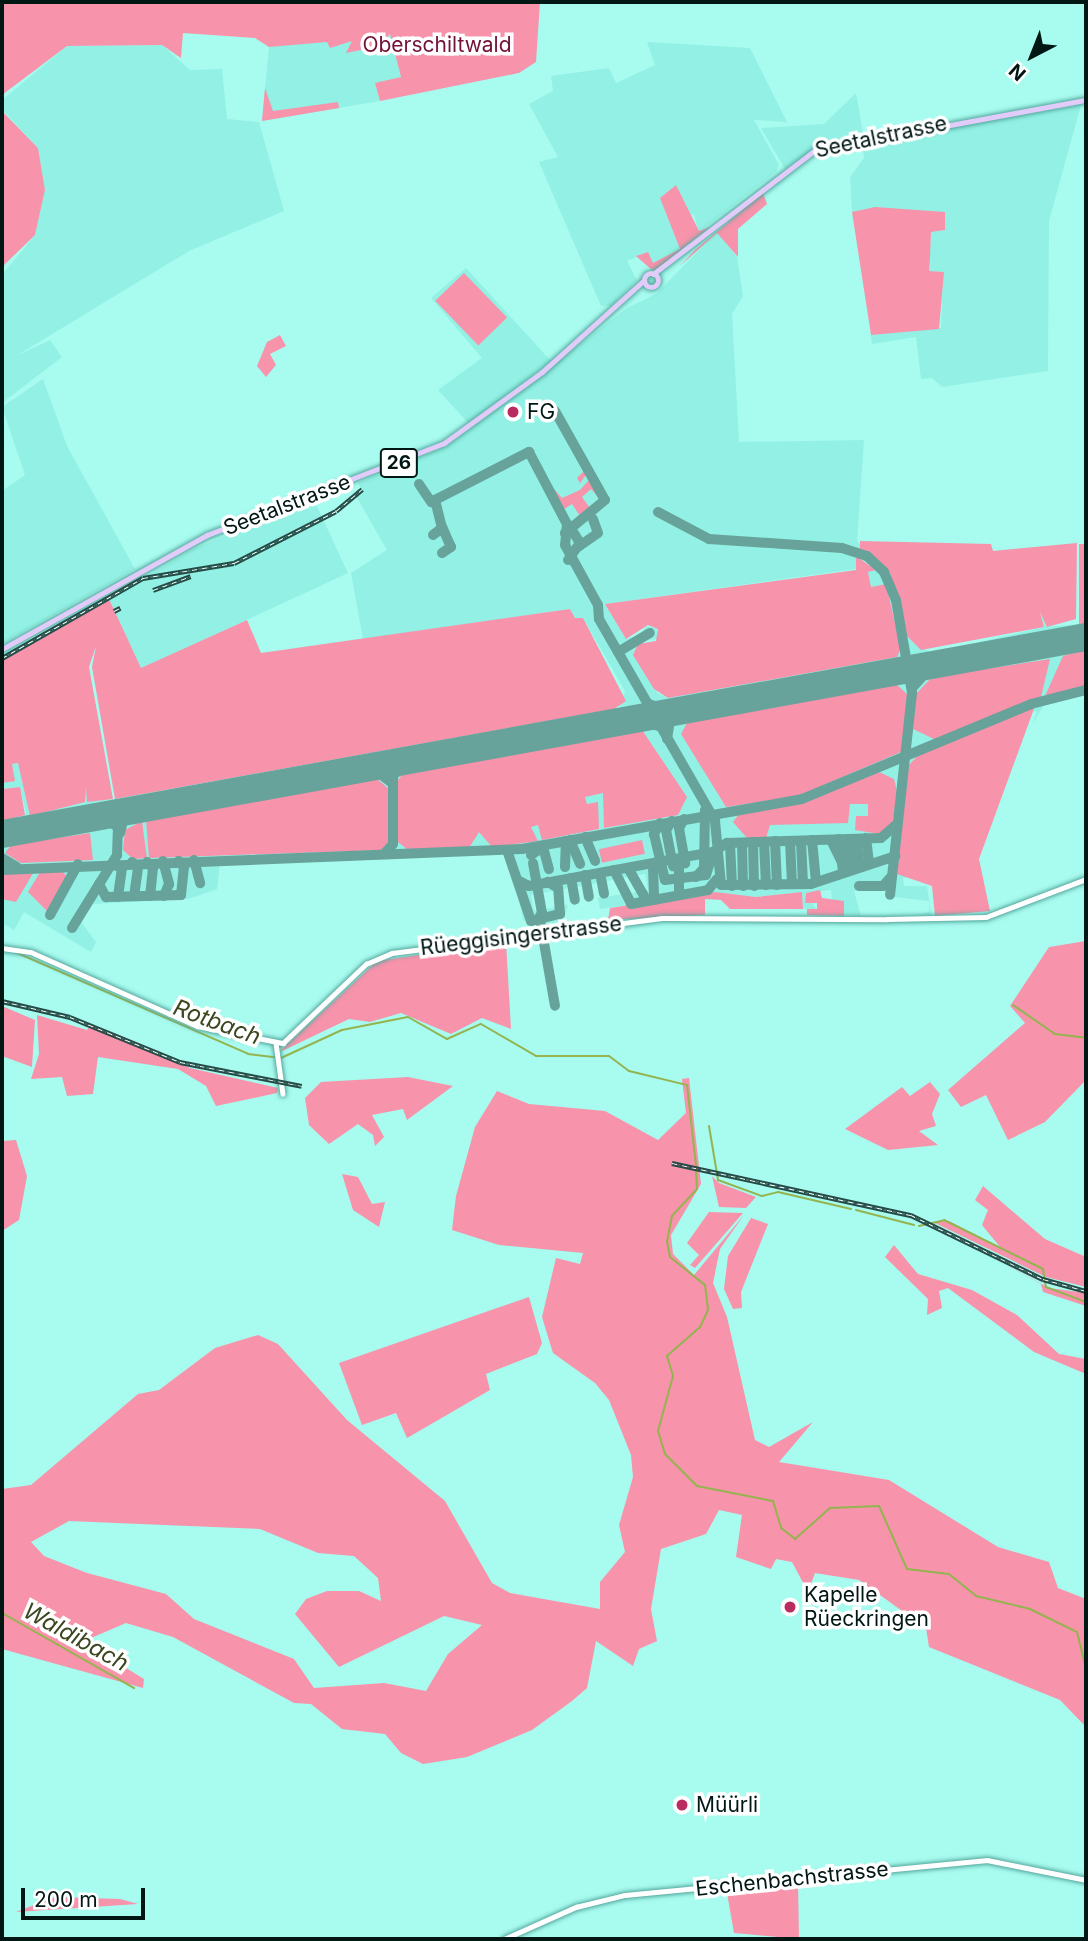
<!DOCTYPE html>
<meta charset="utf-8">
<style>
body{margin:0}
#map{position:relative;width:1088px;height:1941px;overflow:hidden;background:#a8fbef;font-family:Inter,sans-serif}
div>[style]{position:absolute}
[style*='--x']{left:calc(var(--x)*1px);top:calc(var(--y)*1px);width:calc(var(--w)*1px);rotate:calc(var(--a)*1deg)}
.built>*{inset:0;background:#92f1e4}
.green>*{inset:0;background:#f793ab;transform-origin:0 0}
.stream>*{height:2px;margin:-1px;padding:0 1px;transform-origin:1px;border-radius:1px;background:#93b44f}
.taxiway>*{height:10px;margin:-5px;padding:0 5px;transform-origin:5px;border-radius:5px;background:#67a39a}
.runway>*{height:28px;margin:-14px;padding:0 14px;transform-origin:14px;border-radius:14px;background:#67a39a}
.roads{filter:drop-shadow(0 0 2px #54a79d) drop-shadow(0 0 2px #54a79d)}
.tertiary>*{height:4.5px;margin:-2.25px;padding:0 2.25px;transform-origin:2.25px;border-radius:2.25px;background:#fff}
.secondary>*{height:4.5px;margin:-2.25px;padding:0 2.25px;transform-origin:2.25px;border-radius:2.25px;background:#fff}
.primary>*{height:5px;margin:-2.5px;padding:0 2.5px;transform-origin:2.5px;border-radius:2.5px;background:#e0cbf9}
.primary>.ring{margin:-2.5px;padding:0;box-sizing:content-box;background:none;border:5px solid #e0cbf9;border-radius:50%}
.rail>*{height:4.5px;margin-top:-2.25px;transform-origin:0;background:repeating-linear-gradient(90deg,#fff 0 5px,#264b46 0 10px);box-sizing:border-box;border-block:2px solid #264b46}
.dots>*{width:19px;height:19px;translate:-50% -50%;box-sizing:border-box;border:4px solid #fff;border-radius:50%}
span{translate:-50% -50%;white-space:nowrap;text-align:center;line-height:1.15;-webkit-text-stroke:7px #fff;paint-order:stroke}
.shield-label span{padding:2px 5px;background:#fff;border:2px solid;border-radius:5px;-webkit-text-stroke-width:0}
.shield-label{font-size:19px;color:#001714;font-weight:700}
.park-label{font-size:21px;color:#721236}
.street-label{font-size:21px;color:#001714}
.poi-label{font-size:21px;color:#001714}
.left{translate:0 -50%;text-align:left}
.water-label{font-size:23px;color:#3b481f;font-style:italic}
.frame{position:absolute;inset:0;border:4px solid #001714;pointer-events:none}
.north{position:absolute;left:997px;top:21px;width:70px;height:70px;-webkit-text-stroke:5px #fff;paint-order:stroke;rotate:222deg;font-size:19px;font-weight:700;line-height:28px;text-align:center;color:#001714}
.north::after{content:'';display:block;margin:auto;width:24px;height:32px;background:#001714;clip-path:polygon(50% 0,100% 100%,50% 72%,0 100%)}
.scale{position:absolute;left:21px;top:1888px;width:124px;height:32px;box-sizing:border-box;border:4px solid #001714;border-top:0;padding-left:9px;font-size:21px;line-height:24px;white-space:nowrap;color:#001714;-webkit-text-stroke:5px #fff;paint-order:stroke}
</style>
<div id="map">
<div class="built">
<i style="clip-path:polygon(390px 34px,401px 78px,375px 83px,380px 101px,262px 121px,269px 47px)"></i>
<i style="clip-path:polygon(647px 42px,750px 48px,787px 122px,754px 120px,779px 165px,776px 172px,699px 232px,694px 215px,665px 210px,680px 249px,653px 263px,641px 255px,627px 261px,637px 280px,611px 306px,601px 306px,539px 162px,558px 157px,529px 104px,553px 91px,551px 76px,609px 68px,616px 83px,655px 65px)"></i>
<i style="clip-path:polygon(162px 45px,190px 70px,222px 69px,227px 119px,259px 122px,284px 211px,189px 251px,16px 356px,50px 340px,62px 357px,2px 403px,2px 275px,35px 235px,45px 190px,38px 148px,2px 109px,2px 100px,67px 46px)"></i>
<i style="clip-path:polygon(856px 93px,864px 139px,815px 150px,785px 169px,761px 128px,824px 124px)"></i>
<i style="clip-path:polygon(1081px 105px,1049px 221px,1048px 371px,942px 387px,932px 378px,921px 379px,916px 337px,872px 344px,871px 335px,941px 328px,943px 272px,929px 271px,931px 231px,943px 231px,945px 212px,852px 212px,850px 177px,864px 158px,862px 142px)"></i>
<i style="clip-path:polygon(evenodd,717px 232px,737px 257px,743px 296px,732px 314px,739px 442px,864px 440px,857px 541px,890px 573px,907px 636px,931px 653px,1044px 627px,1041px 612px,1047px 627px,1086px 623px,1086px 693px,1045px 703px,1032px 725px,1037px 711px,1012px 715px,920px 753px,908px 766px,897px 873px,916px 876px,903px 878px,904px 886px,927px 886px,931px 915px,918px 915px,929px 912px,929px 901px,886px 896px,886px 891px,854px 891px,861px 916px,844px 915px,844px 902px,832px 901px,831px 890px,806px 893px,817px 910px,803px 909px,802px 892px,756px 897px,712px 893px,600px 909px,598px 898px,648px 890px,645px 874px,531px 895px,534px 911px,568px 905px,564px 918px,541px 930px,523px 920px,512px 862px,502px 854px,220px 863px,217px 889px,188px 899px,92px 904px,81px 922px,96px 942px,91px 952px,24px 912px,14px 930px,2px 923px,2px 821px,26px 814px,20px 787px,2px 789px,2px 783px,14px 780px,12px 764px,19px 763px,24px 789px,89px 786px,88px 801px,122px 799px,619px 708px,625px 691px,583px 618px,575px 618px,570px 609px,363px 639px,351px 573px,387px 550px,356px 496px,362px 490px,358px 483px,448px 446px,627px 308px,656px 294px,717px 232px,857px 556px,876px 570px,868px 572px,871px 587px,886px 585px,901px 648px,668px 698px,657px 693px,643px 641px,658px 639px,657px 628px,646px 626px,640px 635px,626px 639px,605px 604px,856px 569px,857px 556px)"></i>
<i style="clip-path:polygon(466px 268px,551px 361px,469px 424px,438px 390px,482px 358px,431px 298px)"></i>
<i style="clip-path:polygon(43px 379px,67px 446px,135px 569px,2px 644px,2px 491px,25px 475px,2px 407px)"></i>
<i style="clip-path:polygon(314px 500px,348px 573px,140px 669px,109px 599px,194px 549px)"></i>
</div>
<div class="green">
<i style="clip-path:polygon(2px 2px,540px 2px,536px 62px,519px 73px,380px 101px,375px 83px,401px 77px,390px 34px,380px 46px,346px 53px,352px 41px,330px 48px,327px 42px,269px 47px,255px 38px,183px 33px,181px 58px,162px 45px,67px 46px,2px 95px)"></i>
<i style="clip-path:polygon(265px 88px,273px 111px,338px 102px,339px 108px,262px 121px)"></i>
<i style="clip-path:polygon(2px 111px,38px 148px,45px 190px,35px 235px,2px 267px)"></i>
<i style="clip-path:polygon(676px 185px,699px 231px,710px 227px,657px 269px,652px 270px,636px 256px,648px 252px,653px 263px,680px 249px,660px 198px)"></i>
<i style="clip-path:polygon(763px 193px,767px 204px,738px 229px,738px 257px,717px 233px,680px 266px,695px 250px)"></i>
<i style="clip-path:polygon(875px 207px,945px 212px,945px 230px,931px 232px,930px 258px,929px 271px,944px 272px,939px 329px,871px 335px,852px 212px)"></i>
<i style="left:464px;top:273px;width:62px;height:40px;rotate:46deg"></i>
<i style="clip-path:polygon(280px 335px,286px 346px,270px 354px,276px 365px,266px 377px,257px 366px,267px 342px)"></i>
<i style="clip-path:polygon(585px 470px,601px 500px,591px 489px,582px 497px,590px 508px,580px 516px,572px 504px,564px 509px,552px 487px,562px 498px,580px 490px,589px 480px,586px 475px,580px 483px,577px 478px)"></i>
<i style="clip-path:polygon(860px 541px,991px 544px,993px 551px,1077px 543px,1076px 619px,1047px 627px,1040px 612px,1044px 627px,921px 650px,907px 636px,890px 573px,860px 549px)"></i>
<i style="left:1079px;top:544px;width:7px;height:81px"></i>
<i style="clip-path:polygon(856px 556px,876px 570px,868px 572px,871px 587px,886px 584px,901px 648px,897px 657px,668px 698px,654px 689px,633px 655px,638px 644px,656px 641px,658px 629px,648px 625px,626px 639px,605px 604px,856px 570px)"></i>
<i style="clip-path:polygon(109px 599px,141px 668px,247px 620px,261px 653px,570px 609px,575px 618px,583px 618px,626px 701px,614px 709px,115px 799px,92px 667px,96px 646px,89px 667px,113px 799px,87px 802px,86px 787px,85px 802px,30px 816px,18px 763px,12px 764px,15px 781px,2px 783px,2px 660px)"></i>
<i style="clip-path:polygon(1086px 649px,1086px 686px,1045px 696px,1063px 656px)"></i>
<i style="clip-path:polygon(1050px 659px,1041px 697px,936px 740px,913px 729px,916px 694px,932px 677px)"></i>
<i style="clip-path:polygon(895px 683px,908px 695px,901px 752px,798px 796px,726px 807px,681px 734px,688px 721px)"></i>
<i style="clip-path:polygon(1035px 706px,979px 859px,990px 911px,935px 916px,932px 886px,897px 874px,908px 766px,920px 753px)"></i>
<i style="clip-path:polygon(642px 730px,687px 797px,678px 815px,604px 828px,603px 793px,585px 797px,587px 804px,598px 802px,599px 829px,542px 840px,538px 825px,531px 827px,538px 841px,492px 847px,479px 832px,469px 848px,408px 850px,398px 842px,396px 783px,403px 773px)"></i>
<i style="clip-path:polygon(879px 772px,894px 779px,897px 791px,893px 822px,879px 834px,855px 830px,856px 816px,868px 816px,868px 804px,850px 804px,848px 823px,770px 825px,766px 838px,747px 838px,733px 822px,739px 814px,804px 802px)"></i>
<i style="clip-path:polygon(376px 778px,389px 789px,390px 840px,383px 850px,149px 858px,146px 820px)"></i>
<i style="clip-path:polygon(20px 787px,25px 815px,2px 821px,2px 789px)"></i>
<i style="clip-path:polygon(142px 821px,147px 858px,133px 859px,123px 850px,125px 830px)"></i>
<i style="clip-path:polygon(90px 833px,93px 860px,21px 863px,5px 853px,11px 845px)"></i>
<i style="left:642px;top:840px;width:14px;height:44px;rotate:78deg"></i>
<i style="clip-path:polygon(61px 868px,69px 881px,49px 913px,28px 892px,42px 869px)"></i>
<i style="clip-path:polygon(35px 870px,16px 902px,2px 899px,2px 873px)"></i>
<i style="clip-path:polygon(820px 890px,822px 898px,844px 901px,844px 916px,807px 915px,807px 909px,817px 909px,817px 903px,805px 903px,806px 893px)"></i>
<i style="clip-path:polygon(715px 892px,756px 897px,802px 892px,803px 909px,730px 909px,721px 900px,705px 899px,705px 915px,608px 920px,610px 908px)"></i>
<i style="clip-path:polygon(1086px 941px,1086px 1080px,1045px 1122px,1008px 1140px,986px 1095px,961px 1107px,948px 1090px,1025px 1023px,1010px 1006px,1049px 947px)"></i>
<i style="clip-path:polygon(506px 942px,511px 1029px,482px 1018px,451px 1034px,401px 1013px,370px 1022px,349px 1019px,278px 1053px,377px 961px)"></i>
<i style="clip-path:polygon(2px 1006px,35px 1020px,32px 1067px,2px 1056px)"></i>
<i style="clip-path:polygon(37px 1015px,87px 1030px,90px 1025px,190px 1068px,278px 1088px,277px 1093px,216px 1106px,206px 1086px,178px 1069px,98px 1057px,93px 1094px,67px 1096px,62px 1077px,31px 1079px,39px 1054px)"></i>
<i style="clip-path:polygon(408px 1077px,453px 1086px,407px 1120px,403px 1109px,372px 1115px,384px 1137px,375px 1146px,373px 1135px,358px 1124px,329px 1144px,309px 1125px,305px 1098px,321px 1082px)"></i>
<i style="clip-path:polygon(evenodd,689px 1078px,701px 1184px,671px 1235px,673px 1254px,694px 1275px,744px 1215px,720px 1249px,713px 1283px,727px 1317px,755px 1440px,769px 1447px,813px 1422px,779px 1462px,889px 1480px,998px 1547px,1049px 1562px,1058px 1588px,1086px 1599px,1085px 1726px,1060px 1700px,929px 1647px,926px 1628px,859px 1580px,815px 1573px,808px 1592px,792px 1562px,776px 1559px,771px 1569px,736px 1557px,742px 1515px,719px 1510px,706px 1534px,661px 1549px,651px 1609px,657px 1641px,639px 1649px,633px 1666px,596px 1641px,587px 1688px,572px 1701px,532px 1730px,467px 1757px,423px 1764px,401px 1753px,385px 1734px,342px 1729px,311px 1704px,294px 1703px,173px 1637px,126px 1623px,91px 1638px,108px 1657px,144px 1679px,143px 1688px,2px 1649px,2px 1489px,31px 1485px,138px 1394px,159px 1390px,215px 1348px,258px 1335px,278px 1344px,347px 1420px,445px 1501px,492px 1583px,510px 1593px,600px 1609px,600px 1582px,625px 1552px,619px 1525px,633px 1477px,631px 1455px,609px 1400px,595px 1383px,553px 1353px,542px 1317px,556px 1258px,580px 1264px,583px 1253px,499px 1245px,452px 1230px,456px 1196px,475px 1127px,497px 1091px,529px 1104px,605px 1111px,658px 1140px,686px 1113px,682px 1079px,689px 1078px,69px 1521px,260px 1529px,318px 1553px,354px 1556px,378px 1578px,381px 1601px,359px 1591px,327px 1591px,306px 1599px,295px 1614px,339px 1667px,444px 1616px,482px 1625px,448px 1654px,426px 1691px,384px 1683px,314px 1688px,294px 1659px,194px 1619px,166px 1594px,87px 1573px,44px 1556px,31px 1542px,69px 1521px)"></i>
<i style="clip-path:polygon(930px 1082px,940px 1094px,932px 1114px,936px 1126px,919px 1131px,938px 1145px,888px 1150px,845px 1129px,902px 1087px,910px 1096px)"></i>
<i style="clip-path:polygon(16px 1140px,27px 1176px,19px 1220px,2px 1231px,2px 1141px)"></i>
<i style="clip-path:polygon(342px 1174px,358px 1177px,372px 1204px,385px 1202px,379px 1227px,353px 1210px)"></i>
<i style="clip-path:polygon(712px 1176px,719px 1183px,756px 1197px,746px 1208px,719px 1207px)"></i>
<i style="clip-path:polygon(983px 1186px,1045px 1239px,1086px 1257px,1086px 1287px,1046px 1277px,933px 1222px,949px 1221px,1000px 1247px,982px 1225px,988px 1210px,975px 1200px)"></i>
<i style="clip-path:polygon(709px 1212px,743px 1213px,695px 1268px,690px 1265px,699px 1255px,687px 1243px)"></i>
<i style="clip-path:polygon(751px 1218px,768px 1224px,741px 1292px,742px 1308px,733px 1309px,724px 1289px,728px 1256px)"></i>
<i style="clip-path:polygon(894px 1245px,918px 1274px,972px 1290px,1017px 1315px,1059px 1354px,1086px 1359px,1086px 1374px,1034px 1352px,948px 1288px,939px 1291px,942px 1308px,927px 1315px,928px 1299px,885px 1257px)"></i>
<i style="clip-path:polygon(983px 1252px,1049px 1288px,1086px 1293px,1086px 1306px,1043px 1292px,1041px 1284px)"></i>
<i style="clip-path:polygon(529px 1297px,542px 1343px,537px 1354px,486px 1374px,490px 1390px,407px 1438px,396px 1413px,362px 1425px,339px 1363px)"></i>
<i style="clip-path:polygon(798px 1883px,799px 1939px,734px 1933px,726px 1887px)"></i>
<i style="clip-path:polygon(55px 1897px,120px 1899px,138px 1904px,16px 1912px)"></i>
</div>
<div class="stream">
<i style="--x:15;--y:952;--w:254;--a:23.6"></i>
<i style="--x:248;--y:1054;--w:33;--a:7"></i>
<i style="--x:281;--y:1058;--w:67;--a:-24.7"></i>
<i style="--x:342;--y:1030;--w:67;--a:-11.1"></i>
<i style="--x:408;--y:1017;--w:45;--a:29.4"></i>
<i style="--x:447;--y:1039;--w:37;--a:-24"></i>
<i style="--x:481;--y:1024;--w:64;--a:30.2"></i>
<i style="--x:536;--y:1056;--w:73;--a:0"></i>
<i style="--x:609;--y:1056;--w:25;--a:37"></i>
<i style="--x:629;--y:1071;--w:60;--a:13.6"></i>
<i style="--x:687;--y:1085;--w:81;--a:83.6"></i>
<i style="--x:1013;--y:1005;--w:51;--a:34.6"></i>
<i style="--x:1055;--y:1034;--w:31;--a:7"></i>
<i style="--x:709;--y:1126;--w:55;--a:80.5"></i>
<i style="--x:718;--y:1180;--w:47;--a:20"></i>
<i style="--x:762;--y:1196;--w:16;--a:-14"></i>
<i style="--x:778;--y:1192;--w:75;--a:13.1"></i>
<i style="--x:696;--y:1170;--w:19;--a:87"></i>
<i style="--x:697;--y:1189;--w:37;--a:133"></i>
<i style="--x:672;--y:1216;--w:25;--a:101"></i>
<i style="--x:667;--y:1241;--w:16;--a:79"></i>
<i style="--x:670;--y:1257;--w:45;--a:38.7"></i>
<i style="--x:705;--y:1285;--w:25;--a:83"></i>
<i style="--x:708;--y:1310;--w:19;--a:115"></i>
<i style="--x:700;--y:1327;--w:44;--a:138.7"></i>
<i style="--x:667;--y:1356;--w:21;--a:73"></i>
<i style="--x:673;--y:1376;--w:57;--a:105.3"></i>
<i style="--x:658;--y:1431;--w:24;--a:73"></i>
<i style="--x:665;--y:1454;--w:45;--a:45"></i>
<i style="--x:697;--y:1486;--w:77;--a:11.2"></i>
<i style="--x:773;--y:1501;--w:28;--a:73"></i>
<i style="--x:781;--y:1528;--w:18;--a:38"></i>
<i style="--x:795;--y:1539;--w:47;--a:-41.5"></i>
<i style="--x:830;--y:1508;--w:49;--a:-2.3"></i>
<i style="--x:879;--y:1506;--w:69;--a:66"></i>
<i style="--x:907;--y:1569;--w:42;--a:6.8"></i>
<i style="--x:949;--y:1574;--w:35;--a:39"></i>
<i style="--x:976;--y:1596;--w:56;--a:13.5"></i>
<i style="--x:1030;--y:1609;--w:52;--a:26.1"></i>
<i style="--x:1077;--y:1632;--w:37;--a:76"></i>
<i style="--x:856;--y:1210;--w:60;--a:14.5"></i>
<i style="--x:919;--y:1226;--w:26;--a:-13"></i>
<i style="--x:944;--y:1220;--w:110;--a:26.3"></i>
<i style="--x:1043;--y:1269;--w:18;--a:81"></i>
<i style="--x:1046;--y:1287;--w:43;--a:20.6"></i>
<i style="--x:2;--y:1613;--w:152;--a:29.6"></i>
</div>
<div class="taxiway">
<i style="--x:555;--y:411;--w:102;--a:60.7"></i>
<i style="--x:605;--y:500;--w:52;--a:140.5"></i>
<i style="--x:419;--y:484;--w:22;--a:56"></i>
<i style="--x:658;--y:512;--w:58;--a:27.9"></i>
<i style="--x:709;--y:539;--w:133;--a:3.9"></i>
<i style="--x:842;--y:548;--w:26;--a:18"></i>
<i style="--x:867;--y:556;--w:23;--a:43"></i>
<i style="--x:884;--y:572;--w:30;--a:67"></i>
<i style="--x:896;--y:600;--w:94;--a:80.2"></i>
<i style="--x:912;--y:693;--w:203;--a:96.2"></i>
<i style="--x:433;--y:535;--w:11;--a:-38"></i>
<i style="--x:442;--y:528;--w:29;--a:-104"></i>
<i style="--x:435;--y:500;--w:106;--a:-27.1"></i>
<i style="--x:529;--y:452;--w:81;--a:62.2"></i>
<i style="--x:567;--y:524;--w:21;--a:95"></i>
<i style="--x:565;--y:545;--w:68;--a:61.2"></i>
<i style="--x:598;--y:605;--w:14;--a:86"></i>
<i style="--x:599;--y:619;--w:233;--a:60.1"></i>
<i style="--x:715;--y:821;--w:64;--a:84.6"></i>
<i style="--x:721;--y:885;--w:90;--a:-0.6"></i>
<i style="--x:811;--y:884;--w:89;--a:-18.4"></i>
<i style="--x:578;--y:547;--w:24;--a:-35"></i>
<i style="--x:598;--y:533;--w:15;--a:-110"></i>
<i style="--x:442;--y:553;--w:11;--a:-34"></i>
<i style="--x:451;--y:547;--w:22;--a:-114"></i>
<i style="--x:568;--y:560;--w:21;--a:-55"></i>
<i style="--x:580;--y:543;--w:13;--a:-122"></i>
<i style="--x:618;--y:652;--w:37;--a:-31"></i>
<i style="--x:892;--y:671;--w:22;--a:27"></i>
<i style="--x:913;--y:687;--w:31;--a:-48"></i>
<i style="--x:649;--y:704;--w:22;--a:21"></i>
<i style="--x:635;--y:718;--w:24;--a:19"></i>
<i style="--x:667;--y:739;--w:18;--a:-81"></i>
<i style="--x:670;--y:721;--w:15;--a:-48"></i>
<i style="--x:371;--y:767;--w:26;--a:37"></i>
<i style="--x:684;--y:819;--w:10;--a:119"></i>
<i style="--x:679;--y:828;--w:36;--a:80"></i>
<i style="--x:672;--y:821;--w:11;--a:124"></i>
<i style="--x:666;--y:830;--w:37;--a:79"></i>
<i style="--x:660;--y:823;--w:13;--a:119"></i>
<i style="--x:654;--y:834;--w:47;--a:76.6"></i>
<i style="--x:665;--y:880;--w:41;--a:-7"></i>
<i style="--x:706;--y:875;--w:17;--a:-73"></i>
<i style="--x:120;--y:833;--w:16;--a:-76"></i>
<i style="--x:124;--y:817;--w:14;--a:-34"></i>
<i style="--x:585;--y:837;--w:26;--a:67"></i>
<i style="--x:866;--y:838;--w:25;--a:83"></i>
<i style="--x:839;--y:839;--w:34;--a:83"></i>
<i style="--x:848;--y:839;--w:30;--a:82"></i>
<i style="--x:856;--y:839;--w:27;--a:82"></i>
<i style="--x:570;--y:840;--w:26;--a:67"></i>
<i style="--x:812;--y:840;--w:42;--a:84.6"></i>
<i style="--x:831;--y:840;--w:28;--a:64"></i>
<i style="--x:775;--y:841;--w:44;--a:87.4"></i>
<i style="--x:790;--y:841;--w:43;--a:87.3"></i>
<i style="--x:801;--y:841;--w:43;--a:87.3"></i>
<i style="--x:2;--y:842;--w:18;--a:-38"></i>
<i style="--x:753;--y:842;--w:44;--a:88.7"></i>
<i style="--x:764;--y:842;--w:43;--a:87.3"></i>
<i style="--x:730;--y:843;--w:43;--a:87.3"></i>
<i style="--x:742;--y:843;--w:43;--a:88.7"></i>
<i style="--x:507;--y:850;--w:75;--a:71.3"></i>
<i style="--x:531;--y:921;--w:30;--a:-14"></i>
<i style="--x:560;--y:914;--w:26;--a:-94"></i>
<i style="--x:558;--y:888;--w:12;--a:-149"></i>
<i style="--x:384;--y:854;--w:13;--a:-48"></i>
<i style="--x:393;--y:844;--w:69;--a:-90"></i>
<i style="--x:393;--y:775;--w:27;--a:-36"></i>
<i style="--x:531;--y:855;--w:14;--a:-34"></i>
<i style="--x:543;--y:847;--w:23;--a:75"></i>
<i style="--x:2;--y:858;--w:17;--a:31"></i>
<i style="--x:194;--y:860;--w:24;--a:75"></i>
<i style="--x:671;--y:860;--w:9;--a:32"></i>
<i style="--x:679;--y:865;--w:30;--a:90"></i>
<i style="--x:163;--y:861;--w:24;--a:75"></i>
<i style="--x:169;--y:884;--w:13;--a:113"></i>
<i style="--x:132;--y:862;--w:8;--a:45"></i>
<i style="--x:138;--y:868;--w:28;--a:98"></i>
<i style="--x:147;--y:862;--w:8;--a:45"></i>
<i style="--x:153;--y:868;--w:28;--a:96"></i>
<i style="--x:533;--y:863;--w:51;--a:79.8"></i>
<i style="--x:542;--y:913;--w:9;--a:122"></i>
<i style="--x:113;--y:864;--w:10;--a:24"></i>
<i style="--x:122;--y:868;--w:29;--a:98"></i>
<i style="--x:565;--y:867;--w:26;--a:-88"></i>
<i style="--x:653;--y:867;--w:33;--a:88"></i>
<i style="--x:628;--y:868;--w:38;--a:60"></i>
<i style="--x:2;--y:870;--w:520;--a:-2.31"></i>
<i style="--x:522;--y:849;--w:284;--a:-10.1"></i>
<i style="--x:802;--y:799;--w:248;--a:-22.5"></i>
<i style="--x:1031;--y:704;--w:57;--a:-14.3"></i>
<i style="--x:614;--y:870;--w:38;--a:63"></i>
<i style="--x:631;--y:904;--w:78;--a:-10.3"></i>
<i style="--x:708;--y:890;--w:14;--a:-51"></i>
<i style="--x:600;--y:873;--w:21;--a:79"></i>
<i style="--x:585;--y:875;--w:22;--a:80"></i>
<i style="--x:696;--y:877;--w:12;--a:-48"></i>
<i style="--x:704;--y:868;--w:58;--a:-89"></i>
<i style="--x:571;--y:878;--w:22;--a:80"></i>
<i style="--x:519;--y:881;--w:11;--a:27"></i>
<i style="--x:529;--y:886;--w:187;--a:-10.5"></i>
<i style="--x:713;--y:852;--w:17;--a:-33"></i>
<i style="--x:727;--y:843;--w:154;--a:-1.9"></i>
<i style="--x:881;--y:838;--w:21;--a:-41"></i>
<i style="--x:99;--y:884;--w:15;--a:62"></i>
<i style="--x:106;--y:897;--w:75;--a:-1.5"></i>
<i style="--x:181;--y:895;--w:28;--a:-84"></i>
<i style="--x:184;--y:867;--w:8;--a:-130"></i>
<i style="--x:859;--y:886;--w:24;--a:0"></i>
<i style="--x:883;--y:886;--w:11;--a:-49"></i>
<i style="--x:50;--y:915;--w:58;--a:-61.2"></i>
<i style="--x:540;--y:920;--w:87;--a:80.1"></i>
<i style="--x:72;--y:928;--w:86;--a:-58.3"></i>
<i style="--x:117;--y:855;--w:28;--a:-88"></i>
<i style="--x:118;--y:827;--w:21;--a:-149"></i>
</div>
<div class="runway">
<i style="--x:2;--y:834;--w:1102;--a:-10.3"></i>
</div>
<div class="roads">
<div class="tertiary">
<i style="--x:887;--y:919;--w:99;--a:-1.2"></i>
<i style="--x:986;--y:917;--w:107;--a:-20.8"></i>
<i style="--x:276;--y:1043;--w:51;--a:82.2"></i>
<i style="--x:504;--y:1939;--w:79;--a:-24"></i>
<i style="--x:576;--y:1907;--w:50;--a:-13.8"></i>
<i style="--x:625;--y:1895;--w:364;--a:-5.5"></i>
<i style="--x:987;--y:1860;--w:101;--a:11.4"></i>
</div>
<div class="secondary">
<i style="--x:2;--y:948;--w:29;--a:8"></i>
<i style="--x:31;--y:952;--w:182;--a:24"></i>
<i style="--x:197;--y:1026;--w:88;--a:11.2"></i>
<i style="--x:283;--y:1043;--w:115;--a:-43.6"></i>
<i style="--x:366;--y:964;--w:28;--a:-23"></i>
<i style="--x:392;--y:953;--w:272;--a:-7.4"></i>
<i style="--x:662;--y:918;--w:225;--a:0.3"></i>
</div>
<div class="primary">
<i class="ring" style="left:644px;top:273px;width:9px;height:9px"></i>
<i style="--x:653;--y:274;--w:204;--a:-37.4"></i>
<i style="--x:815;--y:150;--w:276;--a:-10.5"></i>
<i style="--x:2;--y:649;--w:235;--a:-29.1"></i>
<i style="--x:207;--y:535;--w:254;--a:-21.2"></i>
<i style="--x:444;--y:443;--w:121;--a:-35.9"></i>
<i style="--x:542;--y:372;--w:137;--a:-42"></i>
</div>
</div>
<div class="rail">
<i style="--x:153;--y:590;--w:40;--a:-20.2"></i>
<i style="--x:114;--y:611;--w:7;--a:-27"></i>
<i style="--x:2;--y:658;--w:162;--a:-29.6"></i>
<i style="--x:143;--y:578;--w:92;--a:-9.4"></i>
<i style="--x:234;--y:563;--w:114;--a:-27"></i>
<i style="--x:336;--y:511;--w:34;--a:-40"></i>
<i style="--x:2;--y:1001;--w:70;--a:13.2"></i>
<i style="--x:70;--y:1017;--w:119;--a:22.2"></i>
<i style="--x:180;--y:1062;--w:124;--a:11.1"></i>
<i style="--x:672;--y:1163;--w:245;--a:12.3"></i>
<i style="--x:911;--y:1215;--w:147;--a:25.9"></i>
<i style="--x:1043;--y:1279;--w:45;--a:15.6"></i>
</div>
<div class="dots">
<i style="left:513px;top:412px;background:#ba2c5f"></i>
<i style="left:790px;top:1607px;background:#ba2c5f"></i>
<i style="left:682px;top:1805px;background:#ba2c5f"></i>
</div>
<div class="shield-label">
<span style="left:399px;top:463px">26</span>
</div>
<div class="park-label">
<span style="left:437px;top:45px">Oberschiltwald</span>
</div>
<div class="street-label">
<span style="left:881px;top:137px;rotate:-12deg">Seetalstrasse</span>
<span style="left:287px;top:505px;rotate:-21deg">Seetalstrasse</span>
<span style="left:521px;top:936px;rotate:-7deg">Rüeggisingerstrasse</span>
<span style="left:792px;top:1879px;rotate:-6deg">Eschenbachstrasse</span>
</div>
<div class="poi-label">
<span class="left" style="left:527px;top:412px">FG</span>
<span class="left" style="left:804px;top:1607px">Kapelle<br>Rüeckringen</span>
<span class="left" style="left:696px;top:1805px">Müürli</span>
</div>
<div class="water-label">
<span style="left:217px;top:1022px;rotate:20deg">Rotbach</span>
<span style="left:76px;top:1637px;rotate:29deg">Waldibach</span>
</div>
<div class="frame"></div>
<div class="north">N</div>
<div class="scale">200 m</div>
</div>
